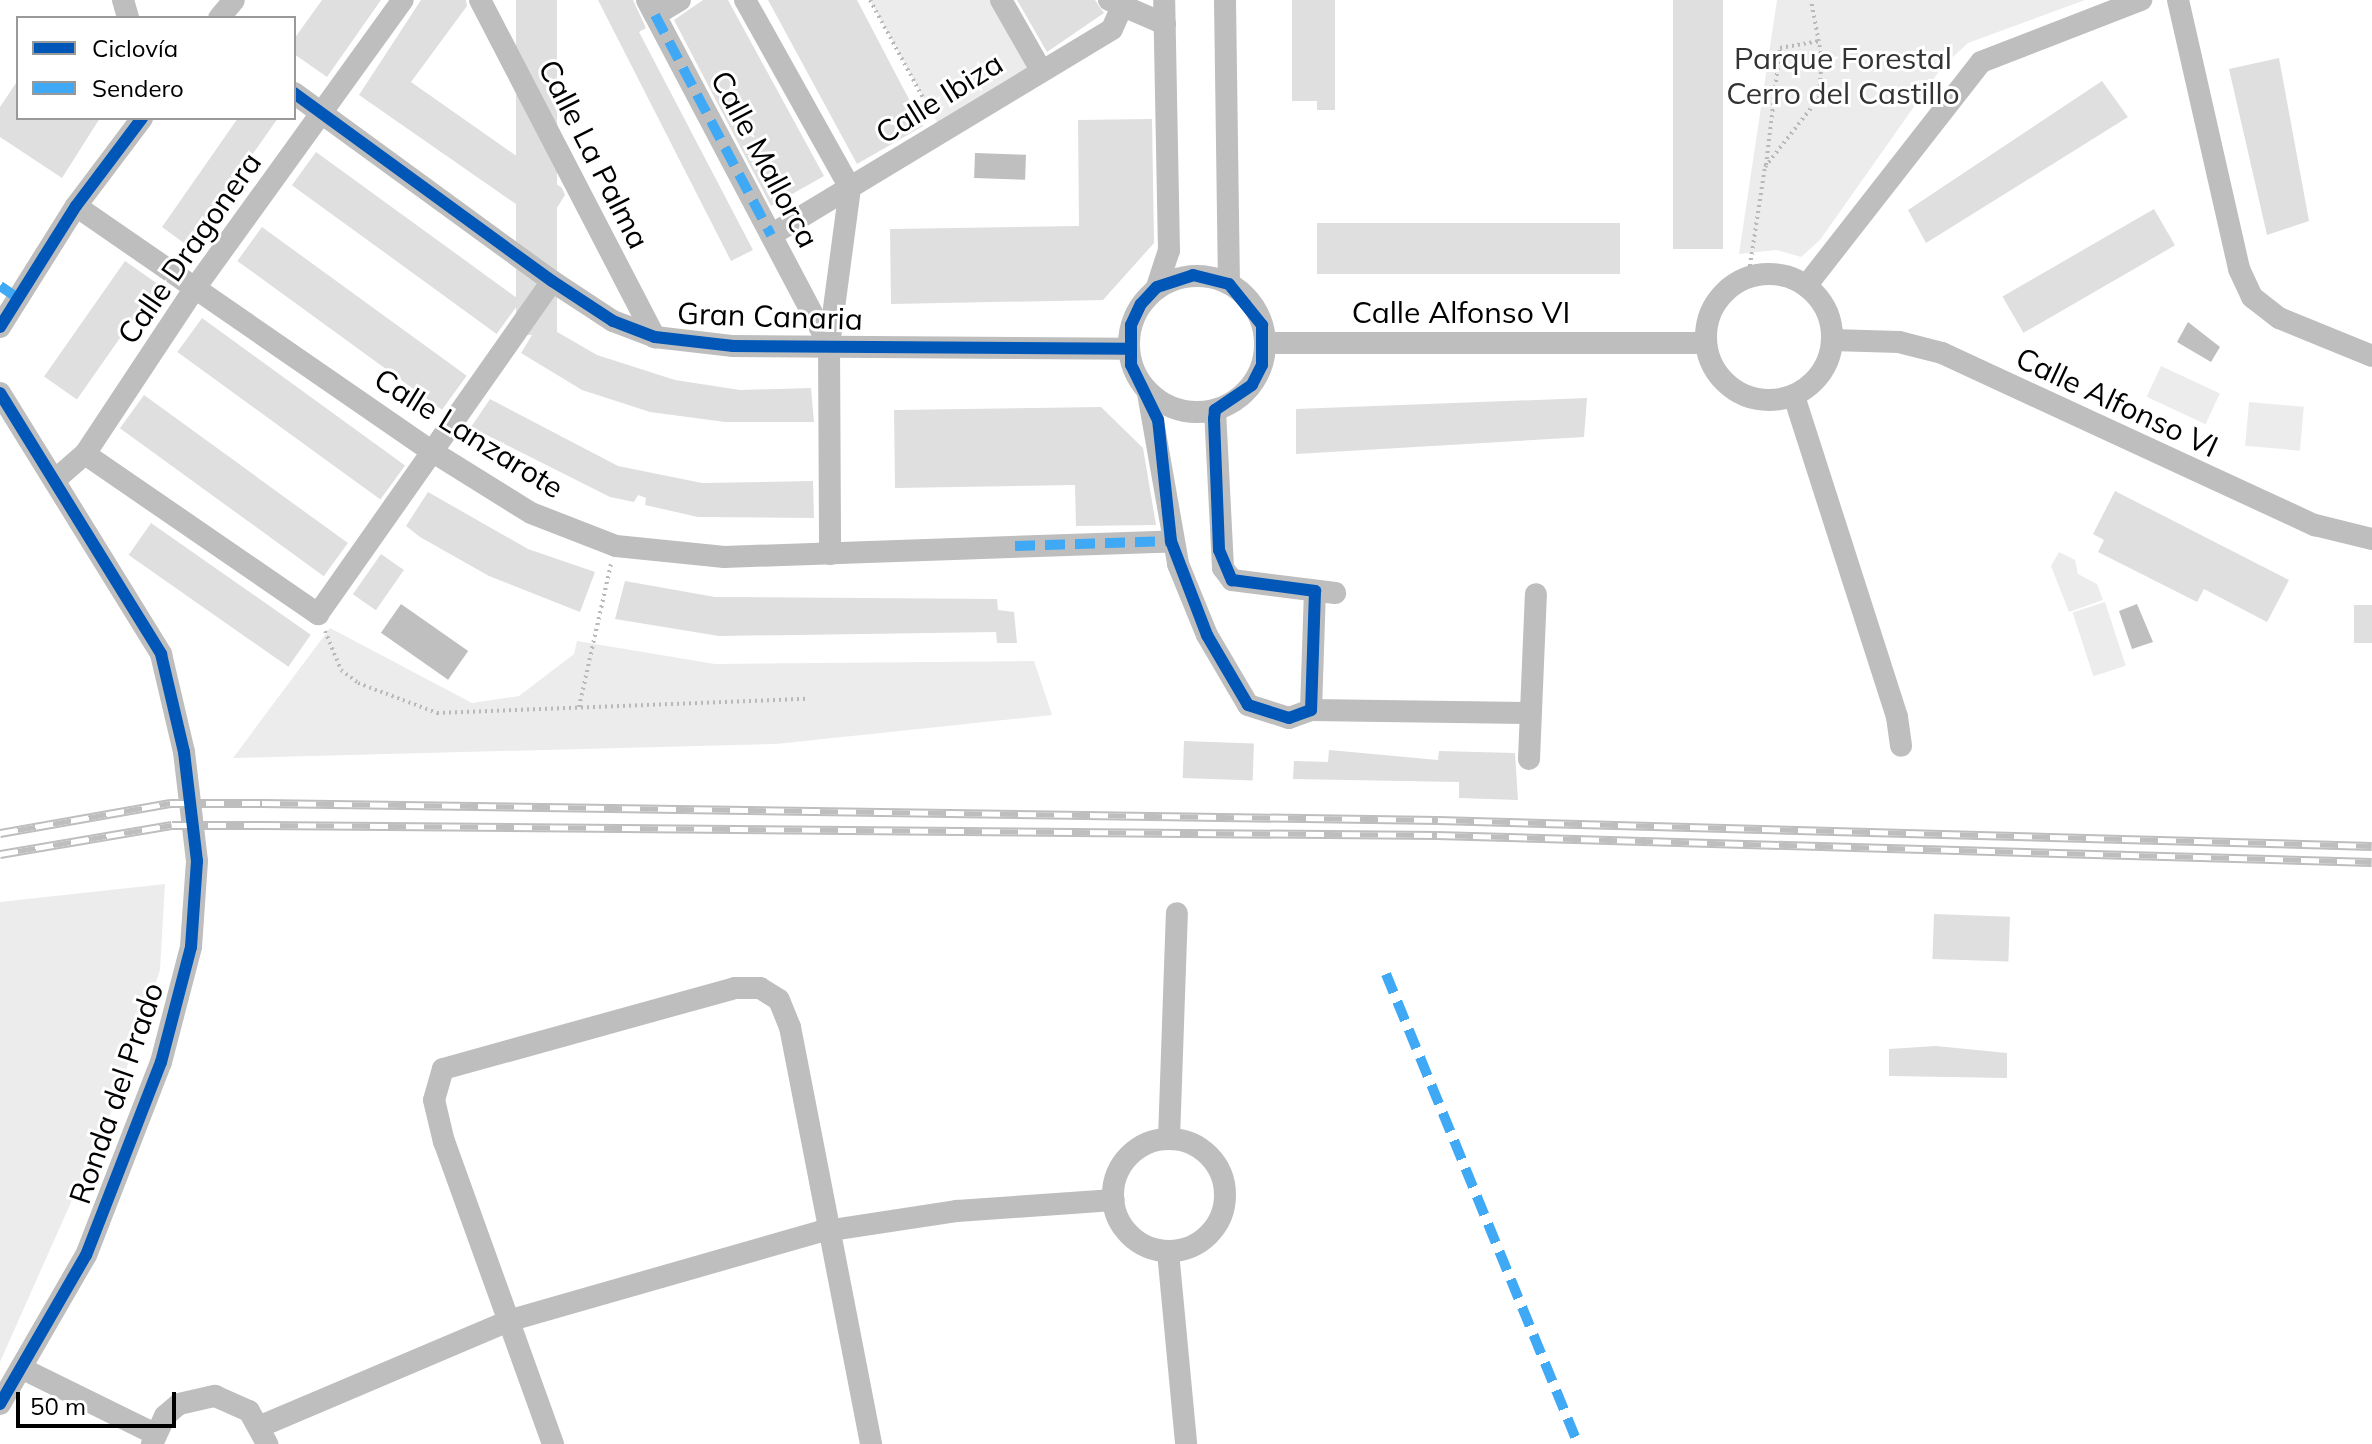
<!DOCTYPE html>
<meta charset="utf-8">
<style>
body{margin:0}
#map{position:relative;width:2372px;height:1444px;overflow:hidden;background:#fff;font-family:Mulish,sans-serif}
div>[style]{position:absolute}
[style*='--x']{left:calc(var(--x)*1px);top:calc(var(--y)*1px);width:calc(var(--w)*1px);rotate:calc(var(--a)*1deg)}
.green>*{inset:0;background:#ececec;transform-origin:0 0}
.water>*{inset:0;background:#bfbfbf;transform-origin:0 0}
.building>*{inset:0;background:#dfdfdf;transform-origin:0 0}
.path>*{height:4px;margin-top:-2px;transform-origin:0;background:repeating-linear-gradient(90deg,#b9b9b9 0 2px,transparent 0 6px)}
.minor>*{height:22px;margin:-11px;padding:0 11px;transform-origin:11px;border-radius:11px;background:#bebebe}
.minor>.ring{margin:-11px;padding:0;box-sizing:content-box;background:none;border:22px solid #bebebe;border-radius:50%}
.rail>*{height:9px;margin-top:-4.5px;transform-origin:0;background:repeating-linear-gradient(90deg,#fff 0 18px,#bebebe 0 36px);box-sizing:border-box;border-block:2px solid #bebebe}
.quiet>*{height:10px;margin-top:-5px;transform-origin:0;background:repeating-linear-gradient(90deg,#3fa9f5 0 20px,transparent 0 30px)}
.cycleway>*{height:12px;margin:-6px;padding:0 6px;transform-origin:6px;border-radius:6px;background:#0057b8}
span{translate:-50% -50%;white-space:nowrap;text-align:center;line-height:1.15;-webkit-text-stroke:6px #fff;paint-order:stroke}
.park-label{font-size:30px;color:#333}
.street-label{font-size:30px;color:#000}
.legend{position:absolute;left:16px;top:16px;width:280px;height:104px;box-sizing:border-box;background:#fff;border:2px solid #999;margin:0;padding:10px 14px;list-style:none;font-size:24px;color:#000}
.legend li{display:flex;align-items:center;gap:16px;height:40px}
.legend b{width:40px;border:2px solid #999}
.scale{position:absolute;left:16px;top:1392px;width:160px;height:36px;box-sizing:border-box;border:4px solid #000;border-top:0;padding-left:10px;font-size:24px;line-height:28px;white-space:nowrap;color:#000;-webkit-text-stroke:6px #fff;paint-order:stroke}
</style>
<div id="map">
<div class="green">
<i style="clip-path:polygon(870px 0,1001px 0,1041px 70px,942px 131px)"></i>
<i style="clip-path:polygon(1777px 0,2085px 0,1968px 43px,1942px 67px,1820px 240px,1801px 257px,1777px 250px,1739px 254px)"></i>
<i style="left:2161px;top:366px;width:65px;height:34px;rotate:25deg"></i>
<i style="left:2249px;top:402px;width:55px;height:44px;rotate:5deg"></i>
<i style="clip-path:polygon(2059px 552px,2075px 560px,2078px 574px,2097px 584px,2103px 600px,2069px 612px,2051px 566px)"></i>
<i style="left:2105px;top:602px;width:67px;height:34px;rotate:72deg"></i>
<i style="clip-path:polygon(330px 628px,472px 703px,519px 696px,574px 654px,577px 641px,715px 664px,1034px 661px,1052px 715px,776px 744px,233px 758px)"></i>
<i style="clip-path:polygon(165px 884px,160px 970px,113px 1108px,0 1362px,0 902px)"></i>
</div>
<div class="water">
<i style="left:975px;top:153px;width:51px;height:25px;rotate:2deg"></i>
<i style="clip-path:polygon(2188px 322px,2220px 347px,2211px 362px,2177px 342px)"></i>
<i style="left:401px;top:604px;width:82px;height:35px;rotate:35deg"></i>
<i style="clip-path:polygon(2137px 604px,2153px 642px,2132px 649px,2119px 611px)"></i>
</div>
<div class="building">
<i style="clip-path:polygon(322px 0,381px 0,327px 77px,294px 54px,294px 39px)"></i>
<i style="clip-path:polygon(421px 0,466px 0,467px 6px,411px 82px,562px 188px,565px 195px,546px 225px,359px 95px)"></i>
<i style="left:516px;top:0;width:41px;height:335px"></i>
<i style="clip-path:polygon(598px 0,633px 0,646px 28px,639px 32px,753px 250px,731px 261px)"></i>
<i style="clip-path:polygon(703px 0,728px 0,824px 176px,771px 206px,674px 20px)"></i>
<i style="clip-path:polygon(768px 0,857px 0,923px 126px,857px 164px)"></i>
<i style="clip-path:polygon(1017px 0,1095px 0,1104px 13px,1047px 52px)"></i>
<i style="clip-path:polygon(1292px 0,1335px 0,1335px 110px,1317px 110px,1317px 101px,1292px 101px)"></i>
<i style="left:1673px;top:0;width:50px;height:249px"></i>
<i style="clip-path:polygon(2279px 58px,2309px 221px,2267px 235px,2229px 69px)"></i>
<i style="clip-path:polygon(18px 80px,18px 118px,100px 118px,62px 178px,0 137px,0 107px)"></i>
<i style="clip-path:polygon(2102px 81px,2128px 117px,1926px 243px,1908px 210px)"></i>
<i style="clip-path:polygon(238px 118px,278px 118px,188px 246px,162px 227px)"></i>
<i style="clip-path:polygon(1152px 119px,1154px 243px,1103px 300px,891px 304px,890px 229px,1079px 226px,1078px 120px)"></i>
<i style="left:316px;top:152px;width:253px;height:41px;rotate:36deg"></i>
<i style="left:2154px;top:209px;width:42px;height:175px;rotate:60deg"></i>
<i style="left:1620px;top:223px;width:51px;height:303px;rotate:90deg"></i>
<i style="left:262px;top:227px;width:253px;height:42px;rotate:36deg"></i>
<i style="left:125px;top:261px;width:40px;height:141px;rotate:35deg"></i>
<i style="left:202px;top:318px;width:251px;height:42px;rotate:36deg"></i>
<i style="clip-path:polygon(540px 322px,597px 355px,675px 380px,740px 390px,811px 388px,814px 422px,725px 422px,650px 412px,582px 390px,521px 353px)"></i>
<i style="left:144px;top:395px;width:252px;height:41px;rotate:36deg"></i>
<i style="clip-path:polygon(1587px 398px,1584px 437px,1296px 454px,1296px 409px)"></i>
<i style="clip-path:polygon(490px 399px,618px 466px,702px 483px,813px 481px,814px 518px,698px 517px,645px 505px,646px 498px,638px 495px,634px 502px,610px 497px,471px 427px)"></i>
<i style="clip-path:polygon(1101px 407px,1143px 448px,1156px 525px,1076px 526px,1075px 485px,895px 488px,894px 410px)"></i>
<i style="clip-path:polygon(2115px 491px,2289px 580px,2267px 622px,2204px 589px,2197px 602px,2098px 552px,2104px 540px,2093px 534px)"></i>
<i style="clip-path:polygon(428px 492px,528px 549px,595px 572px,580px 612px,489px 576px,420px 537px,406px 526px)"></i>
<i style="left:151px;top:523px;width:195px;height:39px;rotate:35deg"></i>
<i style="left:381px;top:554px;width:28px;height:49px;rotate:35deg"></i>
<i style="clip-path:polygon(625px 581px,715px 597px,997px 599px,998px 610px,1014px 612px,1017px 643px,997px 643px,996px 632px,719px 636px,615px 619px)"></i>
<i style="left:2354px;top:605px;width:18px;height:38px"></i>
<i style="left:1184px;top:741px;width:70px;height:37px;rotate:2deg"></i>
<i style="clip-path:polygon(1329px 750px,1438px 760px,1439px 751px,1515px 753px,1518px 800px,1459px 798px,1459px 782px,1293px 779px,1294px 761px,1328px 762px)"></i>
<i style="left:1934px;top:914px;width:76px;height:45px;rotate:2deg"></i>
<i style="clip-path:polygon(1936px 1046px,2007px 1053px,2007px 1078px,1889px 1076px,1889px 1049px)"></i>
</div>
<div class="path">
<i style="--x:870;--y:0;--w:130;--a:61.5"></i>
<i style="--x:1766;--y:165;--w:118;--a:-83.2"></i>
<i style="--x:1780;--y:48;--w:40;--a:-10"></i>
<i style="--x:1748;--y:278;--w:112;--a:-81.3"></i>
<i style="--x:1765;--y:167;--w:88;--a:-52"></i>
<i style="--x:1819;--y:98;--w:39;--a:-86"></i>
<i style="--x:1822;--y:59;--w:60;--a:-100.6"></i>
<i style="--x:325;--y:631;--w:42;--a:67.7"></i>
<i style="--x:341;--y:670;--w:21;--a:37"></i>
<i style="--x:358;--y:683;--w:85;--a:20.8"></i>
<i style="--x:437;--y:713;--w:369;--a:-2.2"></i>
<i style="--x:579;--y:707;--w:147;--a:-77.4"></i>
</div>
<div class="minor">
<i style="--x:123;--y:0;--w:19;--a:74"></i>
<i style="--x:480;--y:0;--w:380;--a:62.6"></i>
<i style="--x:647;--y:0;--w:390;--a:62.2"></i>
<i style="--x:745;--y:0;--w:215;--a:60.8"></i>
<i style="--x:850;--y:188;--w:158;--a:97.6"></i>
<i style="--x:829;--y:345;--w:209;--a:89.7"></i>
<i style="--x:1001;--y:0;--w:81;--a:60.3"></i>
<i style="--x:1109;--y:0;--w:61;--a:23.2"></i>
<i style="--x:1225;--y:0;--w:284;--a:89.2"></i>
<i style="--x:2178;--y:0;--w:276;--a:77.2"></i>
<i style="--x:2239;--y:269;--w:31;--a:65"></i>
<i style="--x:2252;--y:297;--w:34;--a:38"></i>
<i style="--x:2279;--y:318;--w:100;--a:22.2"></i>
<i style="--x:655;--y:15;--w:29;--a:-31"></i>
<i style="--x:219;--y:18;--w:23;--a:-50"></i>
<i style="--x:294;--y:93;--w:319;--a:36.1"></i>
<i style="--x:552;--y:281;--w:73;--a:33.3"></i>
<i style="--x:613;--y:321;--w:45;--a:20.9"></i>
<i style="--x:655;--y:337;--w:79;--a:6.6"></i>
<i style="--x:733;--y:346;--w:395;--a:0.4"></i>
<i style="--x:76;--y:206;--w:434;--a:34.6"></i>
<i style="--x:433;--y:452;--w:115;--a:31.9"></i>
<i style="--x:531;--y:513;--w:91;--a:21.2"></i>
<i style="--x:616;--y:546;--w:109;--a:5.8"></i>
<i style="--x:724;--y:557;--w:447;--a:-2"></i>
<i style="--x:771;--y:235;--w:398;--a:-31.1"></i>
<i style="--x:1112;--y:29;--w:32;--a:-66"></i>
<i class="ring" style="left:1706px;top:274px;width:104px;height:104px"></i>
<i class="ring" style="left:1129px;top:276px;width:114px;height:114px"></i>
<i style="--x:1806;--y:286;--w:284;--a:-52"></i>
<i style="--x:1981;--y:62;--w:172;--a:-21.2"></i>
<i style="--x:1157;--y:287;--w:38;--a:-72"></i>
<i style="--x:1169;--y:251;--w:251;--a:-91.1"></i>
<i style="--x:0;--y:327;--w:143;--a:-57.9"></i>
<i style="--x:76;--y:206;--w:110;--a:-53.1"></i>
<i style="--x:1832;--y:340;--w:67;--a:1.7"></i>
<i style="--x:1899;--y:342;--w:44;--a:14.3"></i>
<i style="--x:1942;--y:353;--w:411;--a:24.8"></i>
<i style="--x:2315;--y:525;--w:59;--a:13.8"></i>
<i style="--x:1265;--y:343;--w:440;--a:0"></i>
<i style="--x:0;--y:393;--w:307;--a:58.3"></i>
<i style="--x:161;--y:654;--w:101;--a:76.8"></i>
<i style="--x:184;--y:752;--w:110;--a:83.2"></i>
<i style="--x:197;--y:861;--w:86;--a:94"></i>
<i style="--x:191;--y:947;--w:119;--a:104.6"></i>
<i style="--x:161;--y:1062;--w:207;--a:111.2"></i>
<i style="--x:86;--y:1255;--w:172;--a:120"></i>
<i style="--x:1148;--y:393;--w:174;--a:80"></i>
<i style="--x:1178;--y:564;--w:77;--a:67.8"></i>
<i style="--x:1207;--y:635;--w:81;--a:59.6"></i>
<i style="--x:1248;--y:705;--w:43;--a:17.6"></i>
<i style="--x:1289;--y:718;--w:23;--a:-20"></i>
<i style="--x:1311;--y:710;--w:219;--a:0.8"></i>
<i style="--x:1794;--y:396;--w:337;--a:72.2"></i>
<i style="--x:1897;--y:717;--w:29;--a:82"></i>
<i style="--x:1215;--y:410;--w:158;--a:87.1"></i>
<i style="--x:1223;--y:568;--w:15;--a:53"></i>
<i style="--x:1232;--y:580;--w:104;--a:7.2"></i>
<i style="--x:85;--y:454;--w:283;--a:34.5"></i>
<i style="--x:318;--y:614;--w:407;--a:-54.9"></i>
<i style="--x:56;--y:479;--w:38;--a:-41"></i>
<i style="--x:85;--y:454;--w:199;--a:-56.5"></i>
<i style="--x:195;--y:288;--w:355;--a:-54.2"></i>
<i style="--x:1311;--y:710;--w:119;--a:-88.1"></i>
<i style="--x:1529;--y:759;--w:165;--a:-87.6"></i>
<i class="ring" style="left:1113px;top:1139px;width:90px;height:90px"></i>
<i style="--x:1169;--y:1139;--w:226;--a:-88"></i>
<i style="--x:1168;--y:1252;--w:193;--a:84.6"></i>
<i style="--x:21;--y:1368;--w:149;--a:26.2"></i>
<i style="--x:261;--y:1426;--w:268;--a:-23"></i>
<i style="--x:508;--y:1321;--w:323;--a:-16"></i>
<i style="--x:819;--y:1232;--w:140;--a:-8.7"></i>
<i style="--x:957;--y:1211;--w:157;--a:-4"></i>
<i style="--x:152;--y:1444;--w:31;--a:-65"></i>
<i style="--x:165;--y:1416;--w:18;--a:-41"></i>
<i style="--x:179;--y:1404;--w:37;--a:-13"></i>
<i style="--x:215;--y:1396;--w:37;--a:24"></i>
<i style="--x:249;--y:1411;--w:38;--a:61"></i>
<i style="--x:553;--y:1444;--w:321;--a:-109.8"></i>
<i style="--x:444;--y:1142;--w:43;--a:-103.4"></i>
<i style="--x:434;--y:1100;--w:32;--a:-74"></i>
<i style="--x:443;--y:1069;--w:303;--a:-15.5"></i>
<i style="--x:735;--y:988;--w:25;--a:0"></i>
<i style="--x:760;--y:988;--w:22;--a:32"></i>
<i style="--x:779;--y:1000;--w:29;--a:68"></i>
<i style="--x:790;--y:1027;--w:425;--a:79"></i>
</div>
<div class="rail">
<i style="--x:0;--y:833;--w:173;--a:-10"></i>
<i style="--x:170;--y:803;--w:92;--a:0"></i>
<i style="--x:262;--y:803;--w:1176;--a:0.83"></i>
<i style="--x:1438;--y:820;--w:934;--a:1.59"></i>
<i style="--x:0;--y:854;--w:174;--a:-9.6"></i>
<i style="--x:172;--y:825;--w:90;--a:0"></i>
<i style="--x:262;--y:825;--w:1175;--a:0.49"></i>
<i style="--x:1437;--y:835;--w:935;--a:1.65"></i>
</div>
<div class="quiet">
<i style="--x:655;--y:15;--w:249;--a:62.2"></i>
<i style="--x:0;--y:286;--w:22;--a:34"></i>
<i style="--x:1015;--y:546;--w:156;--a:-1.8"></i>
<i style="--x:1386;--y:974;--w:508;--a:67.78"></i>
</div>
<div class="cycleway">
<i style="--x:294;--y:93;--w:319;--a:36.1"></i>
<i style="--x:552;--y:281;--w:73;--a:33.3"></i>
<i style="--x:613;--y:321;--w:45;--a:20.9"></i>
<i style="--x:655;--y:337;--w:79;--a:6.6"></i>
<i style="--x:733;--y:346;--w:395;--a:0.4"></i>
<i style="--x:1193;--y:275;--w:37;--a:14"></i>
<i style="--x:1229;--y:284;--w:53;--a:51.2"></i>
<i style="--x:1262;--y:325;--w:40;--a:90"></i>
<i style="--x:1262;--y:365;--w:22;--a:117"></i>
<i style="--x:1252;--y:385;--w:45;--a:146"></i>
<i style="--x:1215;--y:410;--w:9;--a:96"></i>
<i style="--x:1214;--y:419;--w:131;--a:87.8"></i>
<i style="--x:1219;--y:550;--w:33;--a:67"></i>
<i style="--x:1232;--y:580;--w:84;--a:7.5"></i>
<i style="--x:1315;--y:591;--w:119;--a:91.9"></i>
<i style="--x:1311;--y:710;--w:23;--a:160"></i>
<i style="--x:1289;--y:718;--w:43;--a:-162.4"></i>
<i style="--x:1248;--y:705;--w:81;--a:-120.4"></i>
<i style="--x:1207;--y:635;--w:101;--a:-111"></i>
<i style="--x:1171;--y:541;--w:122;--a:-96.1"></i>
<i style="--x:1158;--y:420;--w:61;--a:-116.1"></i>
<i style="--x:1131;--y:365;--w:40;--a:-90"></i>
<i style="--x:1131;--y:325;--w:23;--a:-65"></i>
<i style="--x:1141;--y:304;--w:23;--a:-47"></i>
<i style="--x:1157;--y:287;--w:38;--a:-18"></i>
<i style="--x:0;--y:327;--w:143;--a:-57.9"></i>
<i style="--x:76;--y:206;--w:110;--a:-53.1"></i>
<i style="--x:0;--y:393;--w:307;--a:58.3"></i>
<i style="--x:161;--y:654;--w:101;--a:76.8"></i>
<i style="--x:184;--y:752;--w:110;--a:83.2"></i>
<i style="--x:197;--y:861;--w:86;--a:94"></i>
<i style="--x:191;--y:947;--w:119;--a:104.6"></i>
<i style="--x:161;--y:1062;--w:207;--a:111.2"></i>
<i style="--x:86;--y:1255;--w:172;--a:120"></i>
</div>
<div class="park-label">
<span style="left:1843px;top:75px">Parque Forestal<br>Cerro del Castillo</span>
</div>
<div class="street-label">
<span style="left:939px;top:98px;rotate:-32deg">Calle Ibiza</span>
<span style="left:594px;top:154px;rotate:63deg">Calle La Palma</span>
<span style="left:765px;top:159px;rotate:62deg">Calle Mallorca</span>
<span style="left:189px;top:248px;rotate:-55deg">Calle Dragonera</span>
<span style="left:1461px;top:312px">Calle Alfonso VI</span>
<span style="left:770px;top:316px;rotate:2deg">Gran Canaria</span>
<span style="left:2117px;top:402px;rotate:25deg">Calle Alfonso VI</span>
<span style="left:469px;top:433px;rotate:32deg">Calle Lanzarote</span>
<span style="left:116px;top:1093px;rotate:-71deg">Ronda del Prado</span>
</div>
<ul class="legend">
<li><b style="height:10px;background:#0057b8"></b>Ciclovía</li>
<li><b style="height:10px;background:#3fa9f5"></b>Sendero</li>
</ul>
<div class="scale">50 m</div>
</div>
